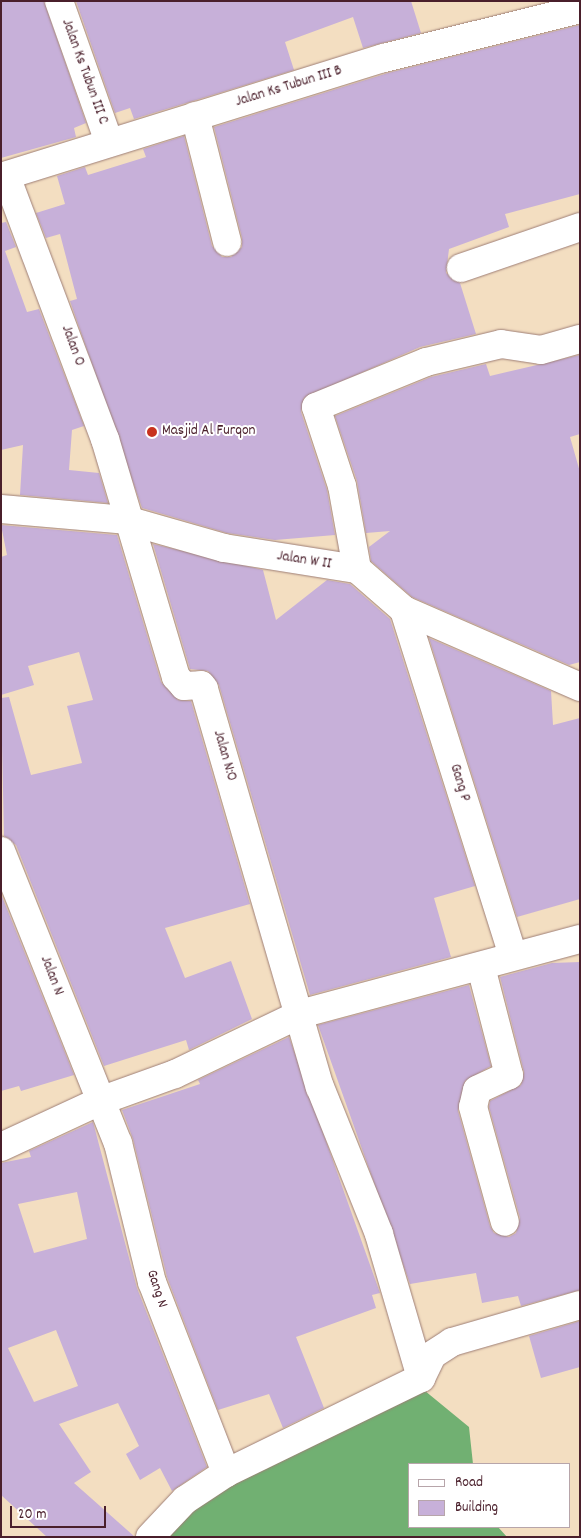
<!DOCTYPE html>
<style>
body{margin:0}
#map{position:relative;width:581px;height:1538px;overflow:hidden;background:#f3dec1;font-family:Dekko,sans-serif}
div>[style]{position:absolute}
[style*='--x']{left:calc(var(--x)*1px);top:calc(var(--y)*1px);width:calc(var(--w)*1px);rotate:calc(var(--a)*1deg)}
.forest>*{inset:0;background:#71b072}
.building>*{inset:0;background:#c7b0d9}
.roads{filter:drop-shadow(0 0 1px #9e7e76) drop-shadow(0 0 1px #9e7e76)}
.minor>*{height:28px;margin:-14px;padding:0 14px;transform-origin:14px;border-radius:14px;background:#fff}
.dots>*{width:14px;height:14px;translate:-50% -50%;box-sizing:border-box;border:2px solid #fff;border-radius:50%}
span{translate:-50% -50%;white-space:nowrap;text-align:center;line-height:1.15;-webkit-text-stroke:4px #fff;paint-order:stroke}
.street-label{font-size:15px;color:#4a1f2b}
.poi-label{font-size:15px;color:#4a1f2b}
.left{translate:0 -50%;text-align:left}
.frame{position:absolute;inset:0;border:2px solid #4a1f2b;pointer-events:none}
.legend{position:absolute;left:408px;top:1463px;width:162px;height:65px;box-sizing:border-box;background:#fff;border:1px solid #b7a5aa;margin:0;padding:6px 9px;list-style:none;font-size:15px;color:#4a1f2b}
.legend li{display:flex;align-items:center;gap:10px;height:25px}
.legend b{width:25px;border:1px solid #b7a5aa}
.scale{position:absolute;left:10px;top:1506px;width:96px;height:22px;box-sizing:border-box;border:2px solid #4a1f2b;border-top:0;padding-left:6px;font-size:15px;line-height:18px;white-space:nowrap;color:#4a1f2b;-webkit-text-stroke:4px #fff;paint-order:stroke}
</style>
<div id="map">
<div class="forest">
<i style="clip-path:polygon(419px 1386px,469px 1427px,473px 1464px,410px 1464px,410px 1527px,498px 1527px,507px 1537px,156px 1537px,185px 1500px)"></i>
</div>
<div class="building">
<i style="clip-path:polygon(1px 1px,44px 1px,86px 123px,74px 128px,76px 137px,1px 158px)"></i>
<i style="clip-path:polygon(76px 1px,411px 1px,421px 33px,363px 48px,353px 17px,285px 42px,294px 70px,134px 119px,130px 108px,115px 113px)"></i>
<i style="clip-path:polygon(580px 25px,580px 194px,505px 214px,509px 227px,449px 249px,446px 273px,460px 283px,476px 334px,420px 347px,304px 398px,301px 412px,327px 490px,335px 535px,275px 540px,227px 533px,142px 508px,70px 301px,77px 299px,60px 234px,46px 238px,36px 213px,65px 204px,57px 176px,85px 167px,88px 175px,146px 157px,143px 149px,184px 136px,212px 246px,222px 257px,231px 257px,242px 247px,242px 238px,214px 127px,388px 73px)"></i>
<i style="clip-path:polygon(6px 222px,16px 247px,5px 251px,27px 312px,39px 309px,84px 426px,72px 430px,69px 470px,99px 473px,108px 503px,20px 495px,23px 445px,1px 450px,1px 223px)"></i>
<i style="clip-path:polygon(580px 355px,580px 434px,570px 437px,580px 472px,580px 662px,569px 665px,412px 597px,371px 561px,369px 547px,390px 531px,366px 533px,357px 481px,335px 416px,431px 377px,486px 364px,490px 376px)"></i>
<i style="clip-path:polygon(1px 525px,117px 535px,161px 682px,178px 700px,191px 701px,250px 904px,165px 928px,185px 978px,231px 961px,252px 1019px,189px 1050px,186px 1040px,104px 1066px,16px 845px,4px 836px,1px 698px,9px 697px,31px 775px,82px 763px,67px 706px,93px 700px,79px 652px,28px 666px,34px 685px,1px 695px,1px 557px,7px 555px)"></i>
<i style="clip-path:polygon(153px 544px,263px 570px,276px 620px,327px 580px,350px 584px,390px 619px,475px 886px,434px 898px,451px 957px,310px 995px,219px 685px,208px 671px,190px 669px)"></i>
<i style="clip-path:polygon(429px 638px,551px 691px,553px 725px,580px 718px,580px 899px,517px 917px)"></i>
<i style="clip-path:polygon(1px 894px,74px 1075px,21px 1091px,19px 1086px,1px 1091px)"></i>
<i style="clip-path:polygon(580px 962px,580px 1290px,521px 1306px,518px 1296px,482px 1303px,476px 1273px,410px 1284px,318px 1025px,469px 985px,491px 1066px,465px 1081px,458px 1111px,490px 1226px,494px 1233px,509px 1237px,516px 1233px,520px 1218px,489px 1107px,490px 1101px,521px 1085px,524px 1072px,500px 977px,552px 963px)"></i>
<i style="clip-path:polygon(289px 1037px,380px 1293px,372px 1295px,376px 1308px,296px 1337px,324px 1408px,283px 1428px,269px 1394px,218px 1410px,167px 1277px,133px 1139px,122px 1110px,200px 1084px,198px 1080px)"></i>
<i style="clip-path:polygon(evenodd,93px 1122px,137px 1288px,207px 1467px,172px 1491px,160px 1468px,140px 1480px,126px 1454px,139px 1446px,118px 1403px,59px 1424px,91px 1472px,74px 1483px,135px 1537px,47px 1537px,1px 1495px,1px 1163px,31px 1157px,29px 1151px,93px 1122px,77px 1192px,87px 1239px,34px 1253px,18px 1204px,77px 1192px,93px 1122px,56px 1330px,78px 1386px,34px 1402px,8px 1348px,56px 1330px)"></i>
<i style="clip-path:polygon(580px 1321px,580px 1367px,541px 1378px,529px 1336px)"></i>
</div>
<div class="roads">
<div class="minor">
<i style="--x:59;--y:1;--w:150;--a:70.5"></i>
<i style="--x:195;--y:116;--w:130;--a:75.7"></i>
<i style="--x:6;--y:176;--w:281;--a:69.4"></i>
<i style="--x:105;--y:439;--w:248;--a:73.4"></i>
<i style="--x:176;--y:677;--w:12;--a:48"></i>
<i style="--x:184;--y:686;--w:17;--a:-3"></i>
<i style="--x:201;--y:685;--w:5;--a:53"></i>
<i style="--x:204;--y:689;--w:415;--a:73.8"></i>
<i style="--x:320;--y:1087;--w:158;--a:68.1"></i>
<i style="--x:379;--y:1234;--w:150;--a:73.7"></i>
<i style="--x:1;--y:177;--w:401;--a:-17.3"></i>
<i style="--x:384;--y:58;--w:202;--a:-14"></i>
<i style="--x:461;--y:268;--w:126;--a:-19"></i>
<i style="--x:1;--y:509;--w:125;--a:5"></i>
<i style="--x:126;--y:520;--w:102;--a:15.9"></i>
<i style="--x:224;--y:548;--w:135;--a:9"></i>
<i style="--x:357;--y:569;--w:62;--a:41.1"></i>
<i style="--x:404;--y:610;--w:192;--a:23.6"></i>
<i style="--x:357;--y:569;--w:84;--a:-100.2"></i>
<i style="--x:342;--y:486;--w:83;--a:-108.2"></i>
<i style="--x:316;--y:407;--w:119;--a:-22.2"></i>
<i style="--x:426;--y:362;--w:77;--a:-13.5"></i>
<i style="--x:501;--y:344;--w:40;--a:8.5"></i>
<i style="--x:541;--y:350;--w:41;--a:-15.8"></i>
<i style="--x:404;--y:610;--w:363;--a:72.5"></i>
<i style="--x:1;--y:851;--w:315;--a:68.2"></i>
<i style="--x:118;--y:1143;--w:143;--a:76.3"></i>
<i style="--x:152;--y:1282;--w:205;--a:68.8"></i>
<i style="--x:481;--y:967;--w:112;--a:75.5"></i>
<i style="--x:509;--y:1075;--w:35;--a:155"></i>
<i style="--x:477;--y:1090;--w:17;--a:103"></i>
<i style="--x:473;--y:1107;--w:119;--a:74.5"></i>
<i style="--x:1;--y:1147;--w:109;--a:-24.9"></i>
<i style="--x:100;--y:1101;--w:80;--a:-19.8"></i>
<i style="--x:175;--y:1074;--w:139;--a:-25.6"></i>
<i style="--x:300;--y:1014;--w:290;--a:-15"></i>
<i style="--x:150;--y:1537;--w:51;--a:-46.6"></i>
<i style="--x:185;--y:1500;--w:49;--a:-33.4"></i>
<i style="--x:226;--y:1473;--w:217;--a:-26"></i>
<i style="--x:421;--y:1378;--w:25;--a:-64"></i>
<i style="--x:432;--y:1355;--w:24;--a:-33"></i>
<i style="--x:452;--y:1342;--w:133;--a:-16.1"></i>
</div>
</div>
<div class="dots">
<i style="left:152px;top:432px;background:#c8321e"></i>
</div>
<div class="street-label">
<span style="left:84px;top:72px;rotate:70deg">Jalan Ks Tubun III C</span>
<span style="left:289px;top:87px;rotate:-17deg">Jalan Ks Tubun III B</span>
<span style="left:72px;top:346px;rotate:70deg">Jalan O</span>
<span style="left:304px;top:561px;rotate:9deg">Jalan W II</span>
<span style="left:224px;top:756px;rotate:74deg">Jalan N:O</span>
<span style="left:459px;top:783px;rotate:73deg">Gang P</span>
<span style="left:51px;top:976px;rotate:69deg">Jalan N</span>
<span style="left:156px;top:1289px;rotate:72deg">Gang N</span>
</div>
<div class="poi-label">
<span class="left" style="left:162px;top:432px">Masjid Al Furqon</span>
</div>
<div class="frame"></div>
<ul class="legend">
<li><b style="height:6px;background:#fff"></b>Road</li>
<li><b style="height:14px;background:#c7b0d9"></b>Building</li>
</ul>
<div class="scale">20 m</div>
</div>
